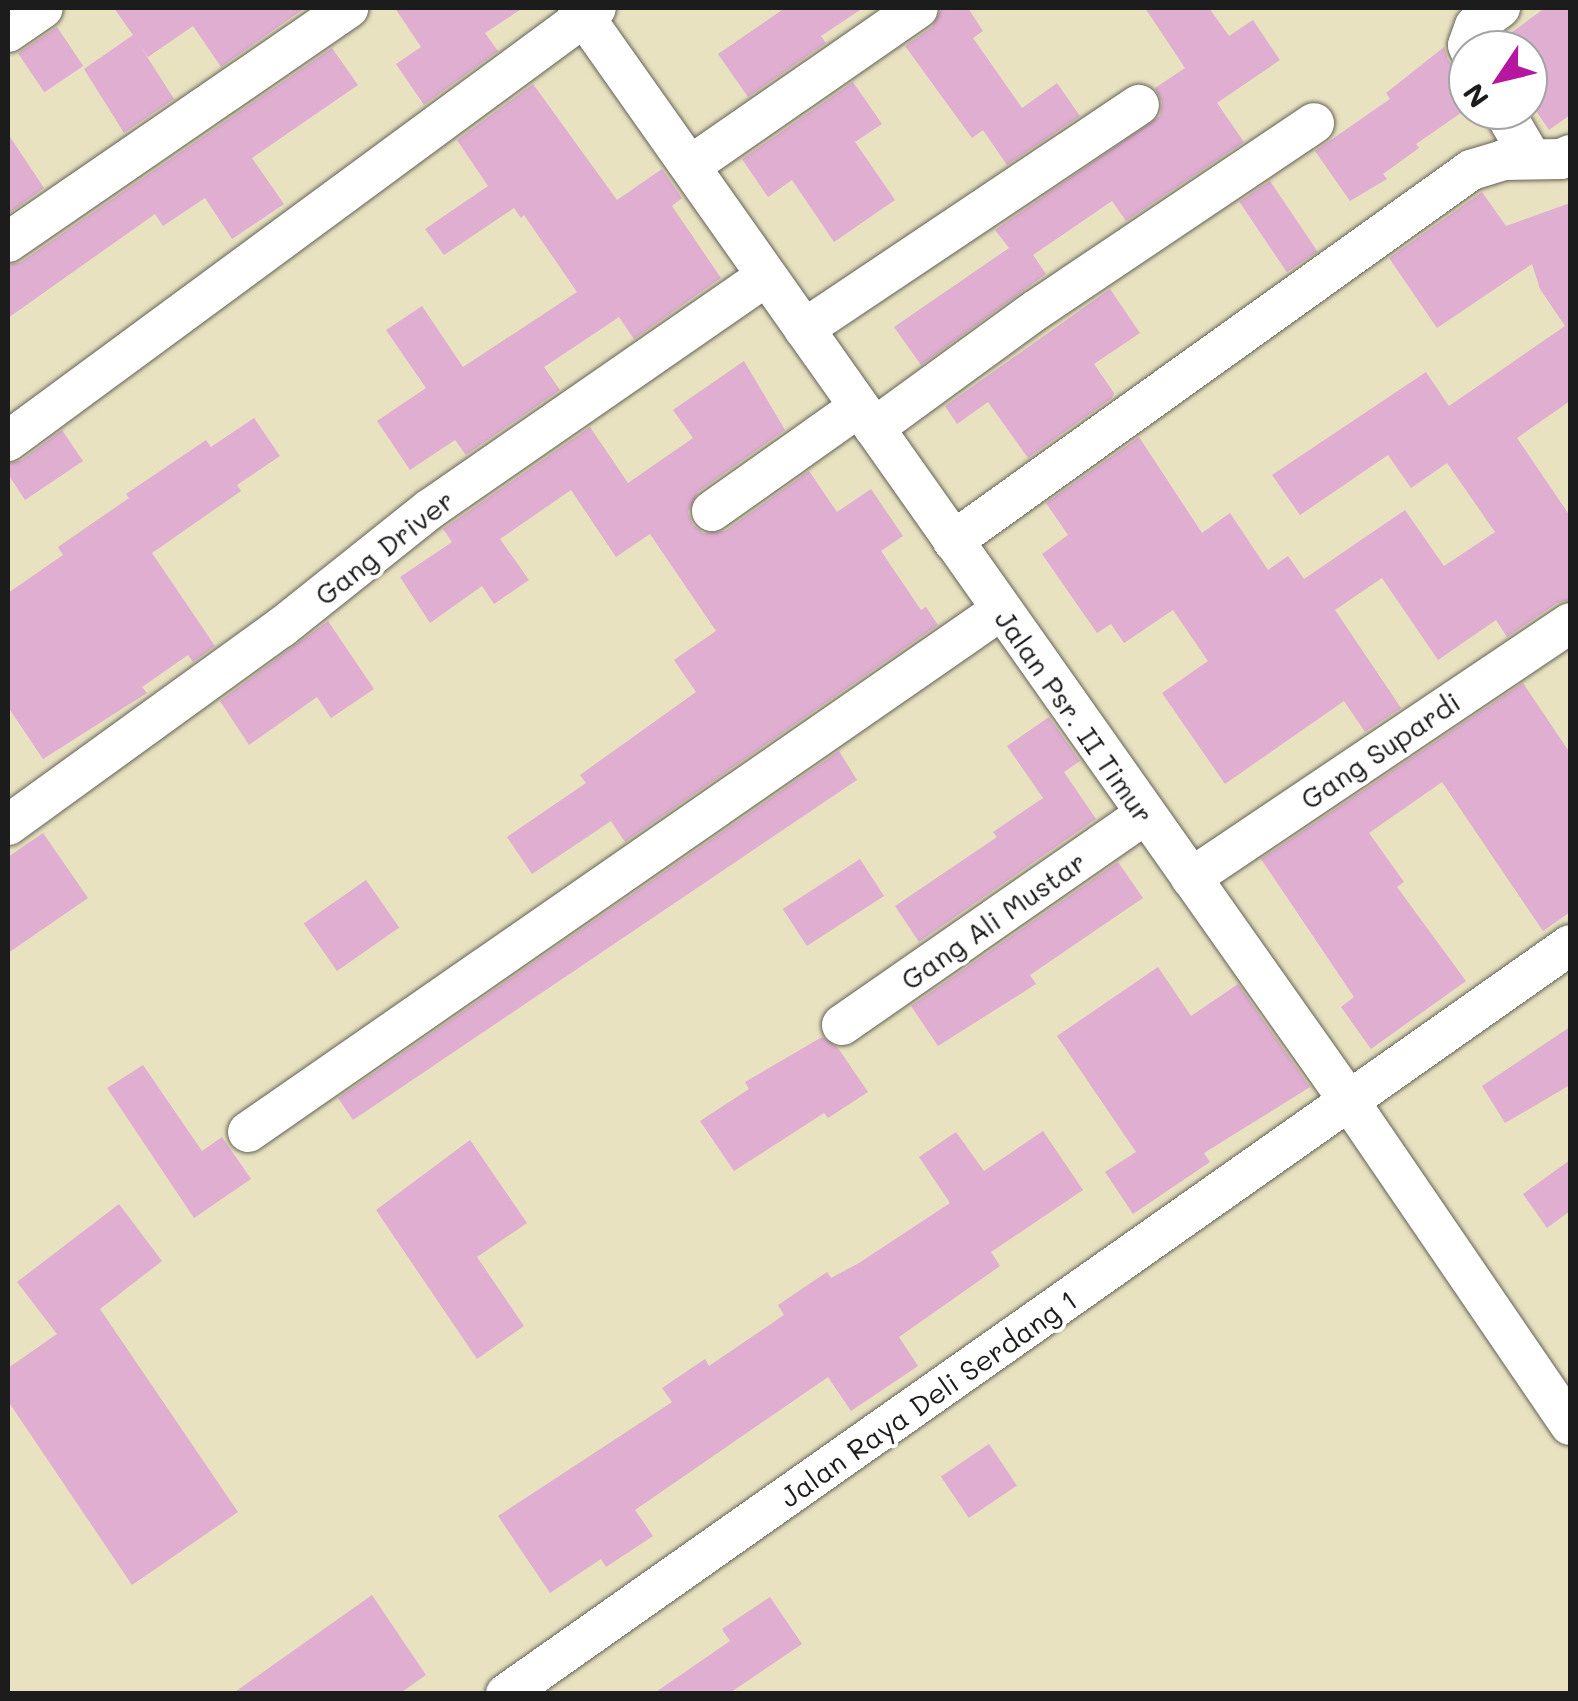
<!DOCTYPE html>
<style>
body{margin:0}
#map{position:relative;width:1578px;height:1701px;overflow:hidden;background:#e8e2c1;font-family:Mali,sans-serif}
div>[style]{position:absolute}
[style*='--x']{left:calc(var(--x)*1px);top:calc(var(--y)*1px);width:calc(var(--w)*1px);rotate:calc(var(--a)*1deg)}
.building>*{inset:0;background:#e0aed0;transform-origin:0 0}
.roads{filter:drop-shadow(0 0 2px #636156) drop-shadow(0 0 2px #636156)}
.minor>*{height:40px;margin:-20px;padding:0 20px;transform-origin:20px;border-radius:20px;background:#fff}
span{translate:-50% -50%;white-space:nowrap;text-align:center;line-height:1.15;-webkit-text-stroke:8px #fff;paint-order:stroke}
.street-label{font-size:28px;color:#1c1c1c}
.frame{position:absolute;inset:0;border:10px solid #1c1c1c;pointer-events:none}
.north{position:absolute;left:1448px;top:30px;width:100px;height:100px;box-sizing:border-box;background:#fff;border:2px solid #a4a4a4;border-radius:50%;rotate:235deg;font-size:28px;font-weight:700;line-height:40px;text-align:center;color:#1c1c1c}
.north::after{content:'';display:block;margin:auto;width:35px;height:45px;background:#b5179e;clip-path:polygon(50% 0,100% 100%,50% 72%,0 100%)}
</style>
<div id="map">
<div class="building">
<i style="clip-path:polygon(114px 8px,305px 8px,221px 67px,193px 26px,148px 57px,139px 44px,174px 99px,124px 133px,84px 69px,133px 35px)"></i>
<i style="clip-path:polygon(395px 8px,523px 8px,485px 33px,498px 51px,424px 105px,396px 64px,421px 47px)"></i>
<i style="clip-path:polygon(785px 8px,863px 8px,821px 36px,826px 43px,748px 97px,718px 54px)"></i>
<i style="clip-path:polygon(942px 8px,968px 8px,983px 31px,973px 38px,1022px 108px,1057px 83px,1080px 116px,1007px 165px,983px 130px,972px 138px,905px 46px,932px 27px)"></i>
<i style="clip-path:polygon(1145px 8px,1209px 8px,1229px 36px,1253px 20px,1280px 60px,1217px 103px,1244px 142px,1126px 221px,1112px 201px,1033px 255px,1046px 274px,921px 365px,894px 327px,1009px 248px,995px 230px,1160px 116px,1162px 102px,1155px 88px,1185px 68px)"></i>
<i style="clip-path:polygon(1545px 8px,1570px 8px,1570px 115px,1549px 130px,1528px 99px,1528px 50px,1493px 50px,1493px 46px)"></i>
<i style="left:57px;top:27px;width:47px;height:47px;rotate:56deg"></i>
<i style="clip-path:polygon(1444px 47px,1448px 60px,1468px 82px,1468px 108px,1416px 144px,1419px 148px,1383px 174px,1387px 179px,1350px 201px,1315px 151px,1390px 99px,1386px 93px)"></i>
<i style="clip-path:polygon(332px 48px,358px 85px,252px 158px,284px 204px,232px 239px,205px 198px,163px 226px,155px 214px,8px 318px,8px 265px,21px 262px)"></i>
<i style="clip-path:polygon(853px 82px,882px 124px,855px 142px,895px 200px,834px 242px,792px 180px,768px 197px,742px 159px)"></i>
<i style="clip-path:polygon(533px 84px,617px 200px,662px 169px,682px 198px,672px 206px,721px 278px,634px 339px,619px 317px,544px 367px,560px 390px,466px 455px,455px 440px,410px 470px,377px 421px,426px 388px,386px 330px,422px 306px,463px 367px,577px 292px,524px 215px,521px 218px,514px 208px,444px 255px,425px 229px,488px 186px,457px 140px)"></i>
<i style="clip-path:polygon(8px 134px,44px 188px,8px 214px)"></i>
<i style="left:1270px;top:181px;width:85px;height:37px;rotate:56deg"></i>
<i style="clip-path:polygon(1482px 192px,1506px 226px,1570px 203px,1570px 401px,1517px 438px,1570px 516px,1570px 600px,1557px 603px,1507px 637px,1496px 620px,1438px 660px,1382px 578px,1335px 610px,1401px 708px,1365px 732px,1344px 701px,1225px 784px,1162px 693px,1208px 661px,1173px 610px,1124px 643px,1111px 624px,1097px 633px,1042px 554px,1068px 535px,1046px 503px,1139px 437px,1202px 533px,1230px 513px,1268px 570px,1288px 556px,1304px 579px,1405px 510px,1444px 566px,1495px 532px,1447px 463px,1411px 488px,1388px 455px,1300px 515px,1272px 475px,1426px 372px,1449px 406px,1565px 326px,1540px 289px,1532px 264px,1437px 328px,1389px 258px)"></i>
<i style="clip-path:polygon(1110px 289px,1140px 333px,1094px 364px,1114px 393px,1112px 398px,1028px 458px,988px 402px,957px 424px,945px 406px)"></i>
<i style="clip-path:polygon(744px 361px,785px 430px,698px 492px,688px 512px,693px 525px,703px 533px,725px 531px,809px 471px,837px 512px,871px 489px,903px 536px,881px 551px,921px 610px,926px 607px,938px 625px,625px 842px,611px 821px,532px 874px,507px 837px,586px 783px,580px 775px,696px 692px,674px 660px,716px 631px,650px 534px,616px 557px,571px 490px,500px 539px,529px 580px,494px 604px,482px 586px,430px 623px,400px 577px,452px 542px,443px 529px,590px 427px,628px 483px,693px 438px,673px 410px)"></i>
<i style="clip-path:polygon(254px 418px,280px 456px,237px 485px,241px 491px,152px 553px,215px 646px,193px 662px,188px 655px,142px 687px,147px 693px,43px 759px,8px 707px,8px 593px,63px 555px,58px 547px,129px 498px,126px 494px,206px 440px,211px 447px)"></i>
<i style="clip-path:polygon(62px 430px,83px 461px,25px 500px,8px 474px,8px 464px,22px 460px)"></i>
<i style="clip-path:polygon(328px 621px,374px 689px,331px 718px,317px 697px,249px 745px,220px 701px)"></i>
<i style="clip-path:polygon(1523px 683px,1570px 753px,1570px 912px,1543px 931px,1442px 782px,1369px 833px,1404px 882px,1397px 887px,1466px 981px,1371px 1049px,1341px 1007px,1354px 997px,1261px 859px)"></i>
<i style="clip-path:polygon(1049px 717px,1080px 761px,1064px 772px,1096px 819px,919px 942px,895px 906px,997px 837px,993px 832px,1043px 798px,1007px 746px)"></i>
<i style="clip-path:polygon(839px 751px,857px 780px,353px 1120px,338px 1098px)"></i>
<i style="clip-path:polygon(43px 833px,88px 898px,8px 953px,8px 857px)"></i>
<i style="left:860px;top:859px;width:44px;height:92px;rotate:57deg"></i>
<i style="clip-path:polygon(1118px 862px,1143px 898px,1030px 975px,1036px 984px,938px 1046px,911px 1006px)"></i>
<i style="left:366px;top:880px;width:58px;height:76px;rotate:55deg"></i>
<i style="clip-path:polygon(1158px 967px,1191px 1016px,1238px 984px,1310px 1087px,1204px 1153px,1210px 1162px,1133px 1214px,1105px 1172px,1136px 1152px,1057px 1036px)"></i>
<i style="clip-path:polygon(1570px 1027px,1570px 1085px,1505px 1123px,1482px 1086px)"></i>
<i style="clip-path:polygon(822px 1037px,838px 1048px,868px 1092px,828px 1118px,824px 1113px,734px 1171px,700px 1121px,749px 1089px,745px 1082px)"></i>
<i style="clip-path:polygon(143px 1065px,202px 1151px,222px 1137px,251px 1179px,194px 1218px,107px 1088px)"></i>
<i style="clip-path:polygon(1043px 1131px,1083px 1190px,991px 1252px,1000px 1266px,899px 1337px,918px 1366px,851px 1411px,828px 1377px,635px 1510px,653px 1536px,606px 1567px,601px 1559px,550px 1593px,498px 1516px,672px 1402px,662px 1388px,705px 1359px,709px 1366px,784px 1315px,778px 1305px,827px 1272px,831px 1278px,859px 1263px,950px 1203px,919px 1157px,956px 1132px,984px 1171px)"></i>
<i style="clip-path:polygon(470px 1140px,527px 1223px,477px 1257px,524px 1326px,477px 1359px,376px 1210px)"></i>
<i style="clip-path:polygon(1570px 1160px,1570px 1211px,1547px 1228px,1523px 1194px)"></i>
<i style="clip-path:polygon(119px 1204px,162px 1261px,100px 1309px,238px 1512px,132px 1585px,8px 1401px,8px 1368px,57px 1334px,17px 1282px)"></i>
<i style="left:989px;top:1444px;width:50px;height:58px;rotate:56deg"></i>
<i style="clip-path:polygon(372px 1595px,426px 1675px,399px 1694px,232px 1694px)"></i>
<i style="clip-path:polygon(770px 1597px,802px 1644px,728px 1694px,653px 1694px,730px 1641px,722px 1629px)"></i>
</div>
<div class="roads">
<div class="minor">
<i style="--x:578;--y:8;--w:1338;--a:54.8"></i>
<i style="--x:1349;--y:1101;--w:392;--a:55.7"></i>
<i style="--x:8;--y:32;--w:42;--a:-34.4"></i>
<i style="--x:1470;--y:50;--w:5;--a:-112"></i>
<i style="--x:1468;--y:45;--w:20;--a:-70"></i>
<i style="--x:1475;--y:26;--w:31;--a:-36"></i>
<i style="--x:1503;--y:110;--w:56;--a:59.7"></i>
<i style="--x:690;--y:166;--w:277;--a:-34.7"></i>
<i style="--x:8;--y:242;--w:413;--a:-34.5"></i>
<i style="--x:804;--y:329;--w:403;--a:-33.8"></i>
<i style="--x:874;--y:428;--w:200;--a:-36.1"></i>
<i style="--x:1036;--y:310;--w:335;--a:-33.9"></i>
<i style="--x:8;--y:441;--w:730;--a:-36.37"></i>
<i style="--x:712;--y:511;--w:180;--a:-35.3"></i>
<i style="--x:953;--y:541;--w:637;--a:-35.61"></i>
<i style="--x:1471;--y:170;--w:34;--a:-17"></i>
<i style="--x:1503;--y:160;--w:58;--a:-1"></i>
<i style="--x:1561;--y:159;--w:10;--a:-24"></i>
<i style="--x:8;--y:825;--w:338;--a:-35.9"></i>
<i style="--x:282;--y:627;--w:189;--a:-38.6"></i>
<i style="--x:430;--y:509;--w:409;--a:-34.7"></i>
<i style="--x:1191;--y:878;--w:457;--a:-33.9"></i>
<i style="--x:842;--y:1025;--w:368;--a:-34.8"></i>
<i style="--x:248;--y:1132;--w:916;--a:-34.73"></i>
<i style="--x:506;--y:1694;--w:1301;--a:-35.14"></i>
</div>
</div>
<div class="street-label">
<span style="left:384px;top:547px;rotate:-38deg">Gang Driver</span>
<span style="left:1075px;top:716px;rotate:55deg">Jalan Psr. II Timur</span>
<span style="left:1380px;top:750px;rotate:-34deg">Gang Supardi</span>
<span style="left:993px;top:920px;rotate:-35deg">Gang Ali Mustar</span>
<span style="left:928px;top:1398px;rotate:-35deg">Jalan Raya Deli Serdang 1</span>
</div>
<div class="frame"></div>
<div class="north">N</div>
</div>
